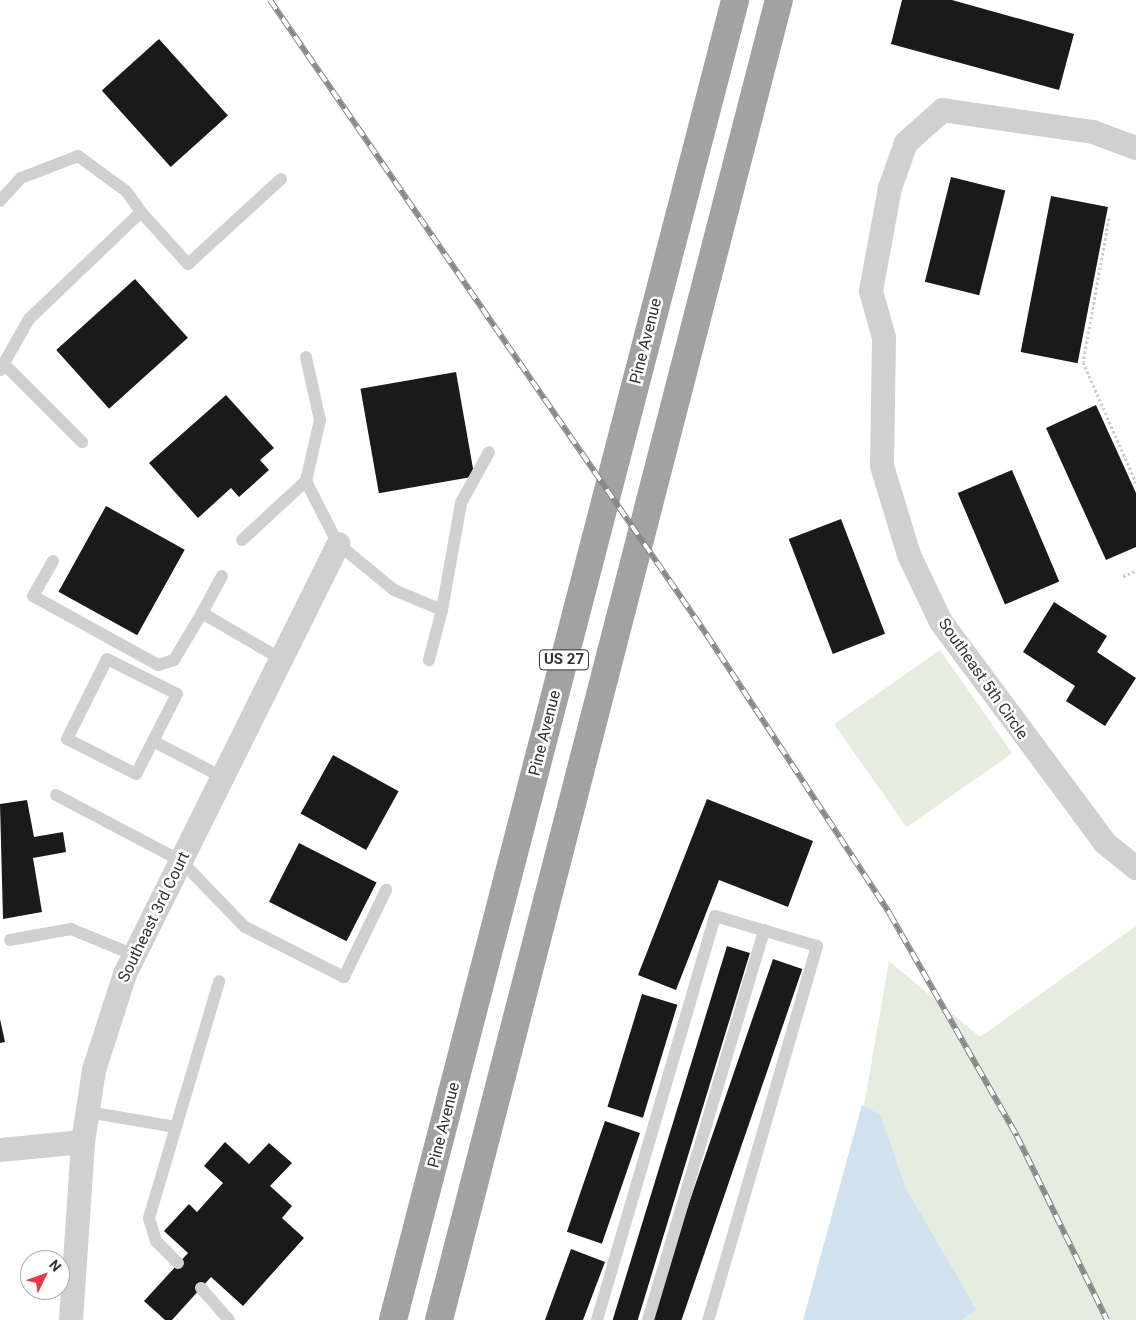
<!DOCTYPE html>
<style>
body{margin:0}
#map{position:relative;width:1136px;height:1320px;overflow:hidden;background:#fff;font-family:Roboto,sans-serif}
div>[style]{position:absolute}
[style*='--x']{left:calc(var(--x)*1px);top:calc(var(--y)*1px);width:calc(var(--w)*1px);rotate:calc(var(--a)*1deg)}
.green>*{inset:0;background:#e6ecdf;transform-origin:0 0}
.water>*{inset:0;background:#cfe2ee}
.building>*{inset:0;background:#1a1a1a;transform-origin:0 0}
.path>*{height:3px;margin-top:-1.5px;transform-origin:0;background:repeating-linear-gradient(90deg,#cdcdcd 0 2.5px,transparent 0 5px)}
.service>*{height:12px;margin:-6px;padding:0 6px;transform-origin:6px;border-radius:6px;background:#d0d0d0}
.minor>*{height:24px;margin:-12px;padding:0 12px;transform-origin:12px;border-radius:12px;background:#d0d0d0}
.trunk>*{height:28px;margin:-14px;padding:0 14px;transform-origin:14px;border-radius:14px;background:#a2a2a2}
.rail>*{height:5.5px;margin-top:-2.75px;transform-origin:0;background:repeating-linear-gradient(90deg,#fff 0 11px,#888 0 22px);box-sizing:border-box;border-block:1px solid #888}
span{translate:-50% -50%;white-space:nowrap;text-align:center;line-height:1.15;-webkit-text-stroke:5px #fff;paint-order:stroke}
.shield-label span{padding:1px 4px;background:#fff;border:1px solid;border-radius:4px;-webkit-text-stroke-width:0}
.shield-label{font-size:15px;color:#333;font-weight:700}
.street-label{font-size:16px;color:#333}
.north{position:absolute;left:20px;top:1250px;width:50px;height:50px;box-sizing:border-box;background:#fff;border:1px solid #adadad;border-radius:50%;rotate:48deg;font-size:14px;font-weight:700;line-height:20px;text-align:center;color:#333}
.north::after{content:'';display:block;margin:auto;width:18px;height:22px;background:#e63946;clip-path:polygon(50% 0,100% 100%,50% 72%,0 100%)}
</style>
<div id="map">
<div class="green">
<i style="left:940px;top:650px;width:126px;height:129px;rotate:55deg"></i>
<i style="clip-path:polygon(1136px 926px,1136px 1320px,962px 1320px,977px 1310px,907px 1190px,880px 1114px,864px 1106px,889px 961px,980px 1037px)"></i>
</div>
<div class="water">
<i style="clip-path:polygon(862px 1105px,880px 1114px,907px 1190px,977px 1310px,962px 1320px,803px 1320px)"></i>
</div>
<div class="building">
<i style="clip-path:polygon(902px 0,952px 0,1074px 34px,1059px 90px,891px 44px)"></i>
<i style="left:159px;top:39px;width:103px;height:77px;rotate:48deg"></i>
<i style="left:951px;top:177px;width:56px;height:108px;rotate:14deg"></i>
<i style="left:1051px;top:196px;width:58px;height:159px;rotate:11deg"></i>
<i style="left:135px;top:279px;width:79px;height:106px;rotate:48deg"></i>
<i style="left:456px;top:372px;width:106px;height:97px;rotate:80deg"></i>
<i style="clip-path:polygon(226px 395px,274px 448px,260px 460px,269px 470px,239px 497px,231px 488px,198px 518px,149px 463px)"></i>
<i style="clip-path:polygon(1096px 405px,1136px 493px,1136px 547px,1106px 560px,1046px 428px)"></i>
<i style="left:1012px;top:470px;width:121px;height:59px;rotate:67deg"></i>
<i style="left:106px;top:506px;width:90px;height:98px;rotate:29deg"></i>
<i style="left:841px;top:519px;width:123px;height:56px;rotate:69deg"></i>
<i style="clip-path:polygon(1054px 602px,1107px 636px,1097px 652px,1136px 678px,1105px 726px,1066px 701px,1075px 686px,1023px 652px)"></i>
<i style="left:333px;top:755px;width:75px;height:67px;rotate:29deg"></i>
<i style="clip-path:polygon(707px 799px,813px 841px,788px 907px,719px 880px,676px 990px,638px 975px)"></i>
<i style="clip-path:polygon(27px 800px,34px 837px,63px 832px,66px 852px,33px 858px,42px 912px,3px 919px,0 804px)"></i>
<i style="left:299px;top:843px;width:87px;height:66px;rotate:27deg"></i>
<i style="left:727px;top:946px;width:24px;height:393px;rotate:17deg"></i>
<i style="left:773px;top:959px;width:31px;height:380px;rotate:19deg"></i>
<i style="left:642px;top:994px;width:37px;height:118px;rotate:17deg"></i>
<i style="clip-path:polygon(0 1019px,5px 1042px,0 1043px)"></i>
<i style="left:605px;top:1121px;width:37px;height:117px;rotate:19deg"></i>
<i style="clip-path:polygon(225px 1142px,249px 1164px,269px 1143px,292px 1163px,270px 1186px,292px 1206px,282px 1218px,304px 1238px,243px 1306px,211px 1277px,172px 1320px,165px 1320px,144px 1301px,188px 1253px,164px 1231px,189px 1204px,197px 1212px,223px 1183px,204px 1166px)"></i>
<i style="clip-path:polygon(571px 1249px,605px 1262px,583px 1320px,545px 1320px)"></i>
</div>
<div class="path">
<i style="--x:1109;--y:218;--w:146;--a:100.2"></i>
<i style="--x:1083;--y:362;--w:132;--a:66.3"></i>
<i style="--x:1123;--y:576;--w:14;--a:-21"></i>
</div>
<div class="service">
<i style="--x:0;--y:201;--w:31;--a:-48"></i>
<i style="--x:21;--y:178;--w:61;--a:-21.1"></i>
<i style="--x:78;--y:156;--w:59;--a:36.1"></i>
<i style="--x:126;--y:191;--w:26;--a:54"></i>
<i style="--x:141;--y:212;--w:155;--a:136.3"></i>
<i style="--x:29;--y:319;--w:59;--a:119.6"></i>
<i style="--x:141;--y:212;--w:70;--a:47.9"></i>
<i style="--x:188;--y:264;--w:126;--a:-42.4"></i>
<i style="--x:306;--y:357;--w:65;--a:77.5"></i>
<i style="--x:320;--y:420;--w:63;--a:102.9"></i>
<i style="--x:306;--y:481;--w:71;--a:63.1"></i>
<i style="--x:338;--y:544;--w:72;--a:39.4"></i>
<i style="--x:394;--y:590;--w:52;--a:22.6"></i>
<i style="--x:442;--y:610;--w:52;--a:104.6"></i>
<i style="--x:3;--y:363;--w:112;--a:45"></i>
<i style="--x:242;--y:540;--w:87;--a:-42.7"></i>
<i style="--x:53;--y:561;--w:40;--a:119.7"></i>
<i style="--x:33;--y:596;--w:143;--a:28.9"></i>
<i style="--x:158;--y:665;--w:17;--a:-17"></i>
<i style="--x:174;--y:660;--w:55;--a:-59.2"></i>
<i style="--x:202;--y:613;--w:91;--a:30.2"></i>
<i style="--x:442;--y:610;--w:109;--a:-79.9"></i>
<i style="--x:461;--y:503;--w:58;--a:-61.2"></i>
<i style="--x:202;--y:613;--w:42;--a:-61.6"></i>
<i style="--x:153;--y:741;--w:37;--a:117"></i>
<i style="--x:136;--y:774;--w:77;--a:-153.1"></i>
<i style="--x:67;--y:739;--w:89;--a:-63.4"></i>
<i style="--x:107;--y:659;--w:78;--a:26.6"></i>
<i style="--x:177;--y:694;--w:53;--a:117.1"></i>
<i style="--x:153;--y:741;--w:78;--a:27.6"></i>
<i style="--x:56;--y:795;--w:141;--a:27.8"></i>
<i style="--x:181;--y:861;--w:92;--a:45.9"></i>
<i style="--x:245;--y:927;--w:111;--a:26.8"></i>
<i style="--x:344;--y:977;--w:97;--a:-64.2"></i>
<i style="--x:10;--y:940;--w:62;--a:-10.2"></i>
<i style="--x:71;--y:929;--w:68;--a:22.4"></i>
<i style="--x:88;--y:1112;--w:89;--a:9.7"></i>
<i style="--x:178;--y:1263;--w:31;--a:-135"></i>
<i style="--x:156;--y:1241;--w:24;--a:-107"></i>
<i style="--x:149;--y:1218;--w:247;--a:-73.5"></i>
<i style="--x:201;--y:1288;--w:43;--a:48.8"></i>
<i style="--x:597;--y:1320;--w:421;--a:-73.7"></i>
<i style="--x:715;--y:916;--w:106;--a:16.4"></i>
<i style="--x:817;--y:946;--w:390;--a:106.2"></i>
<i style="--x:648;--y:1320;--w:407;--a:-73.4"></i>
</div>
<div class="minor">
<i style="--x:1136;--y:148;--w:46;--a:-159.6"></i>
<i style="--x:1093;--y:132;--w:152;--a:-171.7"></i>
<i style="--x:943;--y:110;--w:50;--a:138.3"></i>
<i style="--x:906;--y:143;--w:48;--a:109.6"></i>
<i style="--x:890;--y:188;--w:105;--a:100.5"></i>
<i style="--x:871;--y:291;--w:49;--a:74.5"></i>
<i style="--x:884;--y:338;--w:128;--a:90.9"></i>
<i style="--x:882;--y:466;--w:93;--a:73.1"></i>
<i style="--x:909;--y:555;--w:74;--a:64.5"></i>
<i style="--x:941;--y:622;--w:275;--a:53.4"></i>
<i style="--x:1105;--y:843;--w:40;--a:39"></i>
<i style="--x:0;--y:1150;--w:83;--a:-5.5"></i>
<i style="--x:71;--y:1320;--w:178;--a:-86.1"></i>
<i style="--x:83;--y:1142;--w:73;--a:-81.3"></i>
<i style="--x:94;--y:1070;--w:101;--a:-72.1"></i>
<i style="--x:125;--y:974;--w:480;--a:-63.6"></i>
</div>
<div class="trunk">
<i style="--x:393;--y:1320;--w:1364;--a:-75.47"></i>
<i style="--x:439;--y:1320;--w:1363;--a:-75.56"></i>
</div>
<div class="rail">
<i style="--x:270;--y:0;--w:771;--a:55.46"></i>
<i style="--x:707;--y:635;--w:334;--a:56.7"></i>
<i style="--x:890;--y:914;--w:256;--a:60.2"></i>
<i style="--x:1017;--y:1136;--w:205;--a:63.9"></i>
</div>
<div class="shield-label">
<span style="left:564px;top:660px">US 27</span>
</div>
<div class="street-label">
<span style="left:646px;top:341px;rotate:-76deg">Pine Avenue</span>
<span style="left:983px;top:679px;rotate:55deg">Southeast 5th Circle</span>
<span style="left:545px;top:733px;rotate:-76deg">Pine Avenue</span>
<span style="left:154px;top:917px;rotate:-64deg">Southeast 3rd Court</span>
<span style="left:444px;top:1125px;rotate:-76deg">Pine Avenue</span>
</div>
<div class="north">N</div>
</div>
